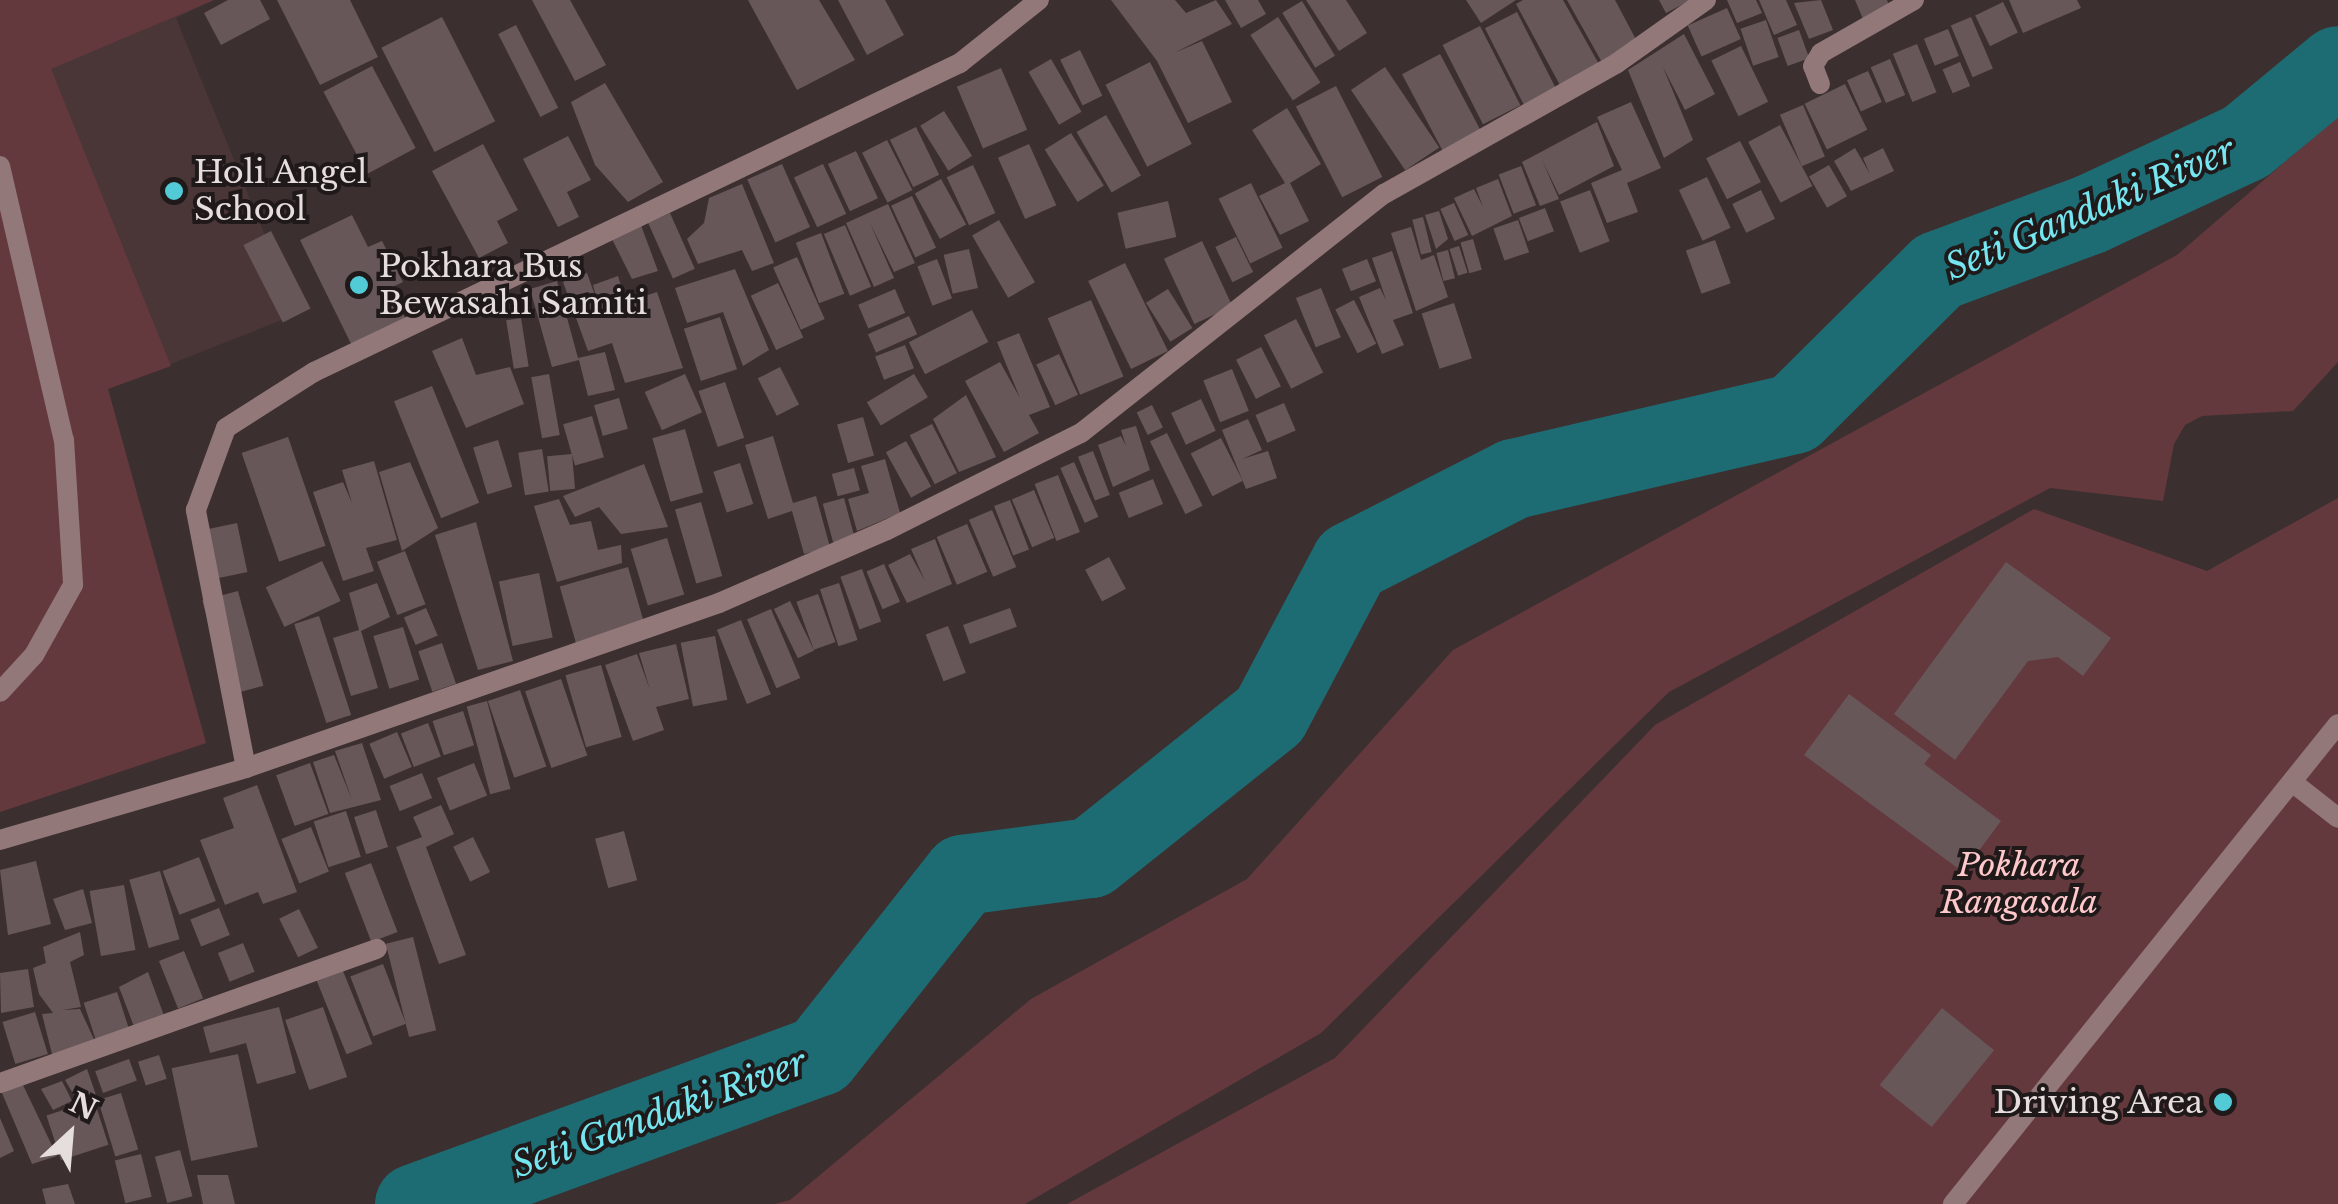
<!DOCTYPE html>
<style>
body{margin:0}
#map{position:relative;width:2338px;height:1204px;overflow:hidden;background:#3c2f2f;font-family:"Libre Baskerville",serif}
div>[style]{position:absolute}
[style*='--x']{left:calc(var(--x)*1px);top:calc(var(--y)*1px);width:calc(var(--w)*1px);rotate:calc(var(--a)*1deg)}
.built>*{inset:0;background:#4a3637}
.green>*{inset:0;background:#64393d}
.river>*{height:80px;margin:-40px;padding:0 40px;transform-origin:40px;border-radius:40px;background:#1e6c73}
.building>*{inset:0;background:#675758;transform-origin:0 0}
.service>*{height:20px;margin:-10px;padding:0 10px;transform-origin:10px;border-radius:10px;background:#927879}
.minor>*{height:20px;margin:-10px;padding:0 10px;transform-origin:10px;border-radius:10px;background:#927879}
.tertiary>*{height:20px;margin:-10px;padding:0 10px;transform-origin:10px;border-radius:10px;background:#927879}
.dots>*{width:28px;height:28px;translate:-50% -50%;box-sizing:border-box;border:5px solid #1f1919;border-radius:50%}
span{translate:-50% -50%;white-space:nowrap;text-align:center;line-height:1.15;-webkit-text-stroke:8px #1f1919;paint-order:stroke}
.poi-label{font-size:32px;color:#e6dddd}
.left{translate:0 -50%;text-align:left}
.right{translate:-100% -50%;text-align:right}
.park-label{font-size:32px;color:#ffc8cb;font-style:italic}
.water-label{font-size:35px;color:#75e5f0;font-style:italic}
.north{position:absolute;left:20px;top:1084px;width:100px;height:100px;-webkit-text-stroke:8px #1f1919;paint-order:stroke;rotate:26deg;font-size:28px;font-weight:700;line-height:40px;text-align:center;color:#e6dddd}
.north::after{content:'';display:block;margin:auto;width:35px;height:45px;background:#e6dddd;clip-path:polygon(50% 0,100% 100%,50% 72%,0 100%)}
</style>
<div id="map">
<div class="built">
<i style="clip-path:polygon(0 0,214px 0,176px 18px,297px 314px,108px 389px,206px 743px,0 812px)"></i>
</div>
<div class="green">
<i style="clip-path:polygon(0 0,214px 0,51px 69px,171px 366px,108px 389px,206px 743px,0 812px)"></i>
<i style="clip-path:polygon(2338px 116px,2338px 362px,2293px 411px,2202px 416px,2185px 425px,2174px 444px,2163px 501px,2050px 488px,1669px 692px,1321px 1033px,1025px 1204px,775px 1204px,790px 1200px,1031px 999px,1247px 879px,1453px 650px,2177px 255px)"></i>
<i style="clip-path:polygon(2338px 498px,2338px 1204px,1067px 1204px,1335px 1058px,1655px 725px,2034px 509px,2207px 571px)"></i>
</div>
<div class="river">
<i style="--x:415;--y:1204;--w:431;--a:-20.1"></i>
<i style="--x:820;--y:1056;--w:231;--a:-51.7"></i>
<i style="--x:963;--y:875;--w:129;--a:-7.6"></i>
<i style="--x:1091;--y:858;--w:229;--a:-38.6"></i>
<i style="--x:1270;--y:715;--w:173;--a:-62.1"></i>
<i style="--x:1351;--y:562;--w:183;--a:-27"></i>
<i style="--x:1514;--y:479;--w:287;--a:-13.1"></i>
<i style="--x:1794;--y:414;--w:203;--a:-44.8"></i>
<i style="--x:1938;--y:271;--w:163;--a:-20.4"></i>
<i style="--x:2091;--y:214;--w:171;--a:-24.9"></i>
<i style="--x:2246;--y:142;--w:119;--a:-39.6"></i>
</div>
<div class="building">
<i style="clip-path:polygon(228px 0,260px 0,270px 19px,221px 45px,204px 13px)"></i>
<i style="clip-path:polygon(277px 0,350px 0,378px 57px,320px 85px)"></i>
<i style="clip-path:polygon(532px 0,570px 0,606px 65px,575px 81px)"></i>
<i style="clip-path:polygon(748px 0,819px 0,855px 60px,797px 90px)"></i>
<i style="clip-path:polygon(838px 0,885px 0,904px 35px,867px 55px)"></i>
<i style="clip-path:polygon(1111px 0,1175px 0,1186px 13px,1216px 0,1232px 24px,1174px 53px,1202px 41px,1232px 102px,1188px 123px,1157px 61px)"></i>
<i style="clip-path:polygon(1225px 0,1258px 0,1266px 14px,1241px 28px)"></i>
<i style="clip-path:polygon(1306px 0,1346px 0,1367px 33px,1339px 51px)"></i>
<i style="clip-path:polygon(1466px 0,1516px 0,1481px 23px)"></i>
<i style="clip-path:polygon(1523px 0,1563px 0,1600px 66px,1561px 87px,1516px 4px)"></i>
<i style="clip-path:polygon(1567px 0,1615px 0,1640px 47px,1604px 66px)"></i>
<i style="clip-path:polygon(1659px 0,1691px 0,1666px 13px)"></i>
<i style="clip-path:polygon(1727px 0,1756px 0,1762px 13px,1737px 23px)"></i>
<i style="clip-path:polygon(1759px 0,1786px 0,1797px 25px,1774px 35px)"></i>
<i style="clip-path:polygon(1821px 0,1833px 30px,1809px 39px,1794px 3px)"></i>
<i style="clip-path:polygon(1855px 0,1887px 0,1890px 8px,1863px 19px)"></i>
<i style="clip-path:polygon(2009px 0,2077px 0,2081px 8px,2023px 33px)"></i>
<i style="left:1302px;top:1px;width:64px;height:23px;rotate:59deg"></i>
<i style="left:2003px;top:2px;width:34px;height:31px;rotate:64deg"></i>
<i style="left:1727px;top:8px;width:34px;height:43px;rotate:66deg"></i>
<i style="left:1517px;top:12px;width:86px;height:36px;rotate:63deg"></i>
<i style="left:442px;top:17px;width:117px;height:68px;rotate:63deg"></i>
<i style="left:1278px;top:17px;width:78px;height:33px;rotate:57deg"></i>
<i style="left:1971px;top:17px;width:56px;height:22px;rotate:67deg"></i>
<i style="left:1766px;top:20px;width:39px;height:27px;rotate:71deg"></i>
<i style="left:516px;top:25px;width:93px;height:20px;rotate:63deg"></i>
<i style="left:1480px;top:26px;width:89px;height:42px;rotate:63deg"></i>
<i style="left:1948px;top:29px;width:29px;height:26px;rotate:68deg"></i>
<i style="left:1799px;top:30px;width:30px;height:23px;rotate:70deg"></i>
<i style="clip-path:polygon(1684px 34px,1715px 94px,1685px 110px,1663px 67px,1693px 140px,1664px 158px,1628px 70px)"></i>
<i style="left:1917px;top:44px;width:52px;height:26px;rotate:68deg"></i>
<i style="left:1741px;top:46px;width:62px;height:33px;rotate:64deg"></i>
<i style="left:1080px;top:50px;width:51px;height:22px;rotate:64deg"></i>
<i style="left:1440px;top:54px;width:88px;height:43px;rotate:62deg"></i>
<i style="left:1051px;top:59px;width:61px;height:26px;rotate:60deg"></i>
<i style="left:1890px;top:59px;width:39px;height:21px;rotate:67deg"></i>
<i style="left:1150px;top:62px;width:92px;height:50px;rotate:63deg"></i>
<i style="left:1960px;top:62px;width:26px;height:19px;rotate:67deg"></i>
<i style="left:372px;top:66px;width:93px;height:55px;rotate:62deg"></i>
<i style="left:1385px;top:67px;width:97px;height:41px;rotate:56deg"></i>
<i style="left:1001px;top:68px;width:67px;height:48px;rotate:67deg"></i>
<i style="left:1868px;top:71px;width:34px;height:23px;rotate:66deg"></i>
<i style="clip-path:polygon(605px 83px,663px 182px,628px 202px,595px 165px,571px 102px)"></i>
<i style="left:1845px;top:84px;width:51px;height:45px;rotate:64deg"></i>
<i style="left:1336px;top:86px;width:102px;height:45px;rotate:63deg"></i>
<i style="clip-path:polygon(1631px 102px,1661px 168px,1627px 183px,1638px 212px,1607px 223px,1591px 183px,1622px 170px,1597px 117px)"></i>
<i style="left:1803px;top:105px;width:56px;height:25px;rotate:67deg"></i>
<i style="clip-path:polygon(1287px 108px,1321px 164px,1290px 183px,1309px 221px,1280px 235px,1259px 196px,1285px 183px,1252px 130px)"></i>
<i style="left:944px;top:111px;width:53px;height:28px;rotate:58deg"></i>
<i style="left:1106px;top:115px;width:70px;height:34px;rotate:60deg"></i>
<i style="clip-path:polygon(1597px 122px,1614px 166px,1559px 195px,1542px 160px,1559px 199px,1540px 206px,1522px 162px)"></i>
<i style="left:1780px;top:125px;width:69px;height:36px;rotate:62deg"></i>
<i style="left:916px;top:127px;width:53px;height:29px;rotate:64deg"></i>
<i style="left:1071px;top:133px;width:62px;height:31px;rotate:58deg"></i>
<i style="clip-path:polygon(568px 136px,591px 180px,567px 192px,579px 217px,558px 227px,523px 159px)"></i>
<i style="left:887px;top:140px;width:56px;height:28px;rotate:63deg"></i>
<i style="left:1740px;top:141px;width:46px;height:38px;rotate:63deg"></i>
<i style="clip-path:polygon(483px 144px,518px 210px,497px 221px,508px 243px,479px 258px,432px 171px)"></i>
<i style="left:1029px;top:144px;width:67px;height:34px;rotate:66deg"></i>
<i style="clip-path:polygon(1855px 148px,1870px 174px,1863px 158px,1883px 148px,1894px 171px,1851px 191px,1834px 161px)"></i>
<i style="left:856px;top:151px;width:52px;height:31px;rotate:65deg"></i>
<i style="left:782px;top:164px;width:69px;height:38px;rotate:66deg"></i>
<i style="left:823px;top:164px;width:55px;height:32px;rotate:65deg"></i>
<i style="left:973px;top:165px;width:53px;height:29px;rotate:65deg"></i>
<i style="left:1829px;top:165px;width:36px;height:23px;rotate:60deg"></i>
<i style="left:1521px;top:166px;width:42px;height:24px;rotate:69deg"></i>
<i style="left:1707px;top:177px;width:56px;height:31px;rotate:65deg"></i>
<i style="left:941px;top:179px;width:52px;height:30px;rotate:61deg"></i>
<i style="clip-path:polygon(1498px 179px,1512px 216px,1472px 236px,1454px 198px,1474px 189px,1483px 207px,1476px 188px)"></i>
<i style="left:1251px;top:183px;width:72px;height:36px;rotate:64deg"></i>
<i style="clip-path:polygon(742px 184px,774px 263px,752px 271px,742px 250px,698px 264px,687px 239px,704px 223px,709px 198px)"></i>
<i style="left:1590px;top:190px;width:55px;height:32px;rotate:69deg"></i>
<i style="left:1761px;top:190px;width:32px;height:32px;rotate:64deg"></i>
<i style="left:912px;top:196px;width:57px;height:23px;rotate:65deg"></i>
<i style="left:1168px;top:201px;width:37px;height:52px;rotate:77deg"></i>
<i style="left:1454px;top:203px;width:35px;height:15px;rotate:66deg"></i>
<i style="clip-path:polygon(888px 204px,915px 263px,894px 272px,870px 223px,894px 278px,874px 287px,846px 223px)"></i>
<i style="left:1545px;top:208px;width:25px;height:28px;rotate:69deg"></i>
<i style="clip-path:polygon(1439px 211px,1448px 239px,1436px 249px,1425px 215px)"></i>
<i style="left:670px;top:213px;width:61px;height:24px;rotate:66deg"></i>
<i style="clip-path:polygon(352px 215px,368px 247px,382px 241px,403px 282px,390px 288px,413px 334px,359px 360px,300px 240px)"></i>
<i style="left:1423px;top:217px;width:36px;height:11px;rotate:76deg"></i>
<i style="clip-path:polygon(639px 220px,658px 271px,632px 279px,611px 237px)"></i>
<i style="left:999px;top:220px;width:72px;height:31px;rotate:60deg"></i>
<i style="left:1518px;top:220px;width:34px;height:26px;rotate:71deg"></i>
<i style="left:845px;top:225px;width:67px;height:23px;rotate:67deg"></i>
<i style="clip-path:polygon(1411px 227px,1421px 260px,1434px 255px,1448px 297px,1416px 311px,1391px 233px)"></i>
<i style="left:271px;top:231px;width:87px;height:31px;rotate:63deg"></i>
<i style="left:821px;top:233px;width:65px;height:27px;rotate:69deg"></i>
<i style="left:1236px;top:237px;width:39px;height:23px;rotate:64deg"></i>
<i style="left:1473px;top:239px;width:32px;height:13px;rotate:74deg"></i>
<i style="left:1715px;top:240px;width:46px;height:31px;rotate:70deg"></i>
<i style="left:1202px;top:241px;width:72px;height:42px;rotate:65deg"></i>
<i style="left:1459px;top:246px;width:28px;height:10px;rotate:72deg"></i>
<i style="left:969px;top:249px;width:40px;height:26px;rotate:77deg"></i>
<i style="left:1448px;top:250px;width:29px;height:12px;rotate:76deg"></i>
<i style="clip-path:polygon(1392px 251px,1413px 313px,1393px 320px,1404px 345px,1382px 354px,1359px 297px,1380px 288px,1386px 300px,1372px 258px)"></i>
<i style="left:797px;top:257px;width:68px;height:26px;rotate:66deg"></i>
<i style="left:937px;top:259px;width:42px;height:21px;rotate:69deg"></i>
<i style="left:1367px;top:259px;width:24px;height:27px;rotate:68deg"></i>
<i style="left:1125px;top:263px;width:98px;height:41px;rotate:64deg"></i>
<i style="clip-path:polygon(735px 269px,769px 350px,743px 366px,723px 312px,687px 323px,675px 288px)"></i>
<i style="clip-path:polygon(587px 273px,598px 304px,593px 285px,618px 276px,626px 302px,657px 292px,683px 368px,625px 383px,612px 343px,588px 351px,563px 282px)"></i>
<i style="clip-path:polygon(557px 281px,578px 358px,605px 352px,615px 390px,588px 396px,579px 360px,552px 367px,530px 289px)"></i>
<i style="left:778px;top:283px;width:60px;height:30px;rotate:65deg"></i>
<i style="left:1321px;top:288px;width:53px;height:27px;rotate:68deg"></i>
<i style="left:895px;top:289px;width:26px;height:40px;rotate:67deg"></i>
<i style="left:1168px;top:289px;width:46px;height:26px;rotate:58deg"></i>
<i style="left:1091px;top:300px;width:83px;height:47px;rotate:67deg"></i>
<i style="left:1354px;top:300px;width:49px;height:21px;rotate:63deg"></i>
<i style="left:1454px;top:303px;width:58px;height:34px;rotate:72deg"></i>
<i style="left:972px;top:310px;width:36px;height:71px;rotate:63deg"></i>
<i style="left:909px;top:316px;width:20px;height:45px;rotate:66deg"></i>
<i style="left:720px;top:317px;width:55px;height:38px;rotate:72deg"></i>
<i style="left:521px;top:318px;width:49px;height:15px;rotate:81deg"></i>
<i style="left:1296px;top:319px;width:60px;height:36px;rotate:63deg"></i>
<i style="clip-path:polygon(1019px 333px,1050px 407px,1029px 415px,1039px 433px,1004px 452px,965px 381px,1000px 362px,1020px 398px,997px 342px)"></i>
<i style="clip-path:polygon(462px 338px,476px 375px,510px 367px,524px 404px,466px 428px,432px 351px)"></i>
<i style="left:905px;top:345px;width:25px;height:32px;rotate:69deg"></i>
<i style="left:1261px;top:347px;width:44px;height:28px;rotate:63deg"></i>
<i style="left:1059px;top:354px;width:45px;height:25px;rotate:65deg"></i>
<i style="left:780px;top:367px;width:42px;height:25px;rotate:63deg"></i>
<i style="left:1232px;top:369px;width:45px;height:31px;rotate:68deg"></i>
<i style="left:549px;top:374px;width:62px;height:18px;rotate:80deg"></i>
<i style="left:685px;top:374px;width:42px;height:44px;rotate:66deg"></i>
<i style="left:914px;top:374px;width:27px;height:55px;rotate:59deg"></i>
<i style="left:725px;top:382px;width:59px;height:28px;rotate:71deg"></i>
<i style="left:432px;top:386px;width:126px;height:41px;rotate:68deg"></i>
<i style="clip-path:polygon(966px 395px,996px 457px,959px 472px,933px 419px)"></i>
<i style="left:619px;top:398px;width:32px;height:26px;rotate:74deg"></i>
<i style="left:1201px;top:399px;width:35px;height:33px;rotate:65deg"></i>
<i style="left:1284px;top:403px;width:30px;height:31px;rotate:67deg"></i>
<i style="left:1152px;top:405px;width:25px;height:17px;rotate:64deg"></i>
<i style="left:592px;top:416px;width:43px;height:30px;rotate:74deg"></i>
<i style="left:863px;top:417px;width:40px;height:27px;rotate:74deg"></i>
<i style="clip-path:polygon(1248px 419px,1262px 450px,1242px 459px,1268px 451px,1277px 478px,1246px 489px,1222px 430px)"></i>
<i style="left:932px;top:424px;width:55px;height:25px;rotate:63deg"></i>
<i style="clip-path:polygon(1136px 426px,1150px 470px,1113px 487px,1098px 445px,1121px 436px,1126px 446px,1121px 430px)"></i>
<i style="left:685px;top:429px;width:66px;height:34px;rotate:74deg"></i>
<i style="left:1167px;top:433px;width:81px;height:19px;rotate:64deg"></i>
<i style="clip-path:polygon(773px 436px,793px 503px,816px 496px,830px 547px,804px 554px,792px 511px,768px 519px,745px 445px)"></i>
<i style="left:288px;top:437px;width:115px;height:49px;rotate:71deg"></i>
<i style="left:1221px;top:438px;width:48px;height:34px;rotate:63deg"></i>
<i style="left:498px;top:440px;width:49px;height:26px;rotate:73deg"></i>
<i style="left:906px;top:441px;width:52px;height:23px;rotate:61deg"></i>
<i style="left:542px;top:449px;width:43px;height:24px;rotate:81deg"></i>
<i style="left:1093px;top:451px;width:47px;height:16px;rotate:69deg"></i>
<i style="left:572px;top:454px;width:35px;height:25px;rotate:85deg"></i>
<i style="clip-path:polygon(885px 459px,900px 513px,857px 531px,848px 499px,869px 493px,861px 466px)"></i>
<i style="clip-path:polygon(374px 461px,397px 540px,366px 548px,374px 571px,343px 581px,313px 492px,343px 482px,352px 503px,342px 470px)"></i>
<i style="clip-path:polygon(410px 462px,438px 528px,402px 551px,379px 472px)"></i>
<i style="left:1074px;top:462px;width:60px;height:15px;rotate:66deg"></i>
<i style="left:740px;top:463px;width:43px;height:28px;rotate:72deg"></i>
<i style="clip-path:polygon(644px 464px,668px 527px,621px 534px,599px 507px,575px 517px,563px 496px)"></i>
<i style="left:854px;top:468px;width:23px;height:23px;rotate:75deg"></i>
<i style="left:1058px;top:475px;width:61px;height:25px;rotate:69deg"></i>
<i style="left:1153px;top:479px;width:27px;height:37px;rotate:68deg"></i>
<i style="left:1034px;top:490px;width:52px;height:24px;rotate:67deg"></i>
<i style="left:844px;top:498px;width:41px;height:22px;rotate:75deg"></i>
<i style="clip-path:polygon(559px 499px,570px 525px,591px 521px,598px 550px,621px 545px,622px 563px,557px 582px,534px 506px)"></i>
<i style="left:1010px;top:500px;width:53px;height:17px;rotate:69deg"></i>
<i style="left:701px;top:502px;width:77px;height:27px;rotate:74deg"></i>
<i style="left:992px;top:510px;width:62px;height:25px;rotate:67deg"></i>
<i style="clip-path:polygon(476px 522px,513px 661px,478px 670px,435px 535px)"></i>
<i style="left:237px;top:523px;width:50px;height:40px;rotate:78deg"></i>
<i style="left:967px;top:524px;width:52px;height:33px;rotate:67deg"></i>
<i style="left:667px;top:538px;width:59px;height:38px;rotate:73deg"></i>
<i style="clip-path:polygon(935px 539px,952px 584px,907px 603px,888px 565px,910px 554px,925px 581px,911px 549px)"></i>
<i style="left:405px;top:551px;width:57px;height:30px;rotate:69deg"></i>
<i style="left:1109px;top:557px;width:36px;height:27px;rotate:62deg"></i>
<i style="left:322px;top:561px;width:44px;height:62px;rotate:65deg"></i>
<i style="clip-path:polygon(2006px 562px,2111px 638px,2083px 676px,2058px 657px,2028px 661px,1955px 760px,1894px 714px)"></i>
<i style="left:884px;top:564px;width:41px;height:19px;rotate:67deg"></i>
<i style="left:628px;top:567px;width:59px;height:71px;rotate:74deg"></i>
<i style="left:862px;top:569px;width:56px;height:23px;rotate:70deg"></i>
<i style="left:539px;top:573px;width:66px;height:41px;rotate:78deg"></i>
<i style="clip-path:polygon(377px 583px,390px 617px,361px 631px,378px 688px,351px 696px,333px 638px,359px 630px,349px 593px)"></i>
<i style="left:839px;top:583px;width:60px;height:20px;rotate:72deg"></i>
<i style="left:238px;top:591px;width:98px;height:37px;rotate:75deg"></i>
<i style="left:818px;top:594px;width:51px;height:23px;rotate:70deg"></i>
<i style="left:790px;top:601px;width:55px;height:18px;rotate:64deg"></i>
<i style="left:426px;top:608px;width:30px;height:24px;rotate:67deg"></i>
<i style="left:1010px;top:608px;width:20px;height:50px;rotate:70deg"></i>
<i style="left:771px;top:609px;width:75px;height:26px;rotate:67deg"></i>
<i style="left:319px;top:616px;width:104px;height:26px;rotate:72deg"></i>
<i style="left:741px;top:620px;width:80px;height:26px;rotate:68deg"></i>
<i style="left:948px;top:626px;width:50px;height:24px;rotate:69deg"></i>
<i style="left:403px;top:627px;width:55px;height:31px;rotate:73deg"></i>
<i style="left:715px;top:636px;width:65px;height:35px;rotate:79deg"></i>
<i style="left:442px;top:643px;width:43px;height:25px;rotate:71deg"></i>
<i style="clip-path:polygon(676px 644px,689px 699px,656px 707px,664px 730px,633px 741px,605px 665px,637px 654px,650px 690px,639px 653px)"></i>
<i style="left:601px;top:665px;width:75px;height:37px;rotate:74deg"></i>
<i style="left:561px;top:679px;width:81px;height:38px;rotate:71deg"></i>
<i style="left:520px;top:690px;width:81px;height:34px;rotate:71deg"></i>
<i style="clip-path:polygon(1849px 694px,1931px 755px,1924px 764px,2001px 821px,1963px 872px,1804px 755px)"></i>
<i style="left:487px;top:701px;width:91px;height:21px;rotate:75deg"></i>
<i style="left:463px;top:711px;width:36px;height:32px;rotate:72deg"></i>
<i style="left:428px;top:723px;width:36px;height:29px;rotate:69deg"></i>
<i style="left:397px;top:732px;width:38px;height:30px;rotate:67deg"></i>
<i style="clip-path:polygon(362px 743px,381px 800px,330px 813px,313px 762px,334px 755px,352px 800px,335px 751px)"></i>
<i style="left:310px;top:763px;width:54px;height:36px;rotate:70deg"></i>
<i style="left:474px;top:763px;width:35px;height:40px;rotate:68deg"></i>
<i style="left:422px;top:773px;width:27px;height:35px;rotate:68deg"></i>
<i style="clip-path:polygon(257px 785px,297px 892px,263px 904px,258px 892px,225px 905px,200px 840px,234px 828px,223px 798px)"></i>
<i style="clip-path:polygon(441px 805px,454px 834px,426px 847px,466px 955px,439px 964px,396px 847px,422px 837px,413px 817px)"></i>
<i style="left:376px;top:810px;width:39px;height:23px;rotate:72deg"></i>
<i style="left:346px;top:811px;width:48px;height:34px;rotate:72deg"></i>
<i style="left:311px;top:827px;width:48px;height:32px;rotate:68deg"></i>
<i style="left:624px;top:831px;width:51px;height:30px;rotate:75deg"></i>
<i style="left:473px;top:837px;width:39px;height:22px;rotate:64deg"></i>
<i style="left:199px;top:857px;width:47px;height:39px;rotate:69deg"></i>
<i style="clip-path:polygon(36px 861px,51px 924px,8px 935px,0 870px)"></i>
<i style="left:371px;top:863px;width:74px;height:28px;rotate:69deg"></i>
<i style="left:160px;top:871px;width:71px;height:32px;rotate:74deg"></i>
<i style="left:124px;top:885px;width:66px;height:35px;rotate:80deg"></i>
<i style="clip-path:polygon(83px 889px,92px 923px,65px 930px,53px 899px)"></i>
<i style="left:219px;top:908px;width:29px;height:31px;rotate:68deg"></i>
<i style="left:299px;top:909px;width:43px;height:22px;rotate:64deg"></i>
<i style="clip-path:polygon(80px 932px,84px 955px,70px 962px,81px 1007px,62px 1010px,80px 1009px,98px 1048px,53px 1058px,42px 1014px,53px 1013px,39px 994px,33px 968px,46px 963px,43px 947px)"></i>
<i style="left:413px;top:937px;width:96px;height:28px;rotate:76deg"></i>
<i style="left:243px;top:943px;width:31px;height:27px;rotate:68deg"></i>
<i style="left:184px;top:951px;width:51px;height:27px;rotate:68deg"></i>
<i style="left:383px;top:964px;width:64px;height:35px;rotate:69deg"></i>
<i style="left:341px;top:966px;width:84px;height:28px;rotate:68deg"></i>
<i style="clip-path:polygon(28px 969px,34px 1007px,1px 1013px,0 973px)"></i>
<i style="clip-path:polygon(148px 972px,166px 1021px,138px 1037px,119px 987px)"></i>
<i style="left:117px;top:992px;width:47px;height:35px;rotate:72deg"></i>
<i style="clip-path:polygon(279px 1007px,296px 1073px,257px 1084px,246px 1043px,210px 1053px,203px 1027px)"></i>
<i style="left:323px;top:1007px;width:74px;height:40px;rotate:71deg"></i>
<i style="left:1942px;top:1008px;width:67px;height:99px;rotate:39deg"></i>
<i style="left:35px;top:1012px;width:44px;height:34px;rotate:73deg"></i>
<i style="left:238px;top:1054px;width:95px;height:68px;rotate:78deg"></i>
<i style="left:159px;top:1055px;width:25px;height:22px;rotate:72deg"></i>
<i style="left:129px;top:1059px;width:23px;height:36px;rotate:70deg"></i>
<i style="clip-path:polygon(87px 1069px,96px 1095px,78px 1102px,65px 1080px)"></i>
<i style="clip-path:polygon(62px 1081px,72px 1101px,53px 1110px,41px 1089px)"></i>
<i style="clip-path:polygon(22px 1083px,57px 1156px,32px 1164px,2px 1093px)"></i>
<i style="left:121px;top:1093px;width:59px;height:24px;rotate:73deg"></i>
<i style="left:94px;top:1100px;width:47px;height:50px;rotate:72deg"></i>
<i style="clip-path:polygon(0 1118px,14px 1151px,0 1158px)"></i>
<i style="left:180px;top:1150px;width:48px;height:26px;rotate:75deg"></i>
<i style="left:141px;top:1154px;width:44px;height:27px;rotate:76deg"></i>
<i style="clip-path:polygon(197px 1175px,228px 1175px,235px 1204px,203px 1204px)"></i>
<i style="clip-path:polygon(68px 1184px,75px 1204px,46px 1204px,42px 1189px)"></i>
</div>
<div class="service">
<i style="--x:0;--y:166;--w:281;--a:76.9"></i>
<i style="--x:64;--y:440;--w:145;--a:86.4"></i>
<i style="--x:73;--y:585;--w:80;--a:119.1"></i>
<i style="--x:34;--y:655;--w:50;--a:132.6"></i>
<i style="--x:2292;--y:782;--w:58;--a:38"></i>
<i style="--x:0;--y:1083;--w:400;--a:-19.6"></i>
<i style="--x:1953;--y:1204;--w:615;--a:-51.27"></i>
</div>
<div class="minor">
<i style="--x:1820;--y:84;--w:19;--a:-111"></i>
<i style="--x:1813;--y:66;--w:15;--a:-58"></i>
<i style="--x:1821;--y:53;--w:107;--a:-29.7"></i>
<i style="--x:246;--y:768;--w:501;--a:-19.23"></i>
<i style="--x:719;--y:603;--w:183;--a:-23.5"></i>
<i style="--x:887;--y:530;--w:217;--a:-26.6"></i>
<i style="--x:1081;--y:433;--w:386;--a:-38.3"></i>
<i style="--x:1384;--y:194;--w:267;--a:-29.3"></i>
<i style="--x:1617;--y:63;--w:109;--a:-35.3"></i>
</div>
<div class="tertiary">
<i style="--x:0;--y:840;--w:256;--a:-16.3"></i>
<i style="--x:246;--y:768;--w:263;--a:-101"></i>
<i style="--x:196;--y:510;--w:87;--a:-69.9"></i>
<i style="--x:226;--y:428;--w:104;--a:-32.5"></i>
<i style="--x:314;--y:372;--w:716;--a:-25.56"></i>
<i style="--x:960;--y:63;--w:101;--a:-38.6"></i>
</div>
<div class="dots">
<i style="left:174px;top:191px;background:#52cbd7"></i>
<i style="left:359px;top:285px;background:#52cbd7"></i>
<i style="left:2223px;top:1102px;background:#52cbd7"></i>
</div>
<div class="poi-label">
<span class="left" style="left:194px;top:191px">Holi Angel<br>School</span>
<span class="left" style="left:379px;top:285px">Pokhara Bus<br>Bewasahi Samiti</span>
<span class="right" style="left:2203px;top:1102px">Driving Area</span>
</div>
<div class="park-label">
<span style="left:2019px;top:884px">Pokhara<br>Rangasala</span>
</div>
<div class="water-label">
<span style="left:2090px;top:209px;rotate:-23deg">Seti Gandaki River</span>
<span style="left:659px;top:1114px;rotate:-20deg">Seti Gandaki River</span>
</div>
<div class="north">N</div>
</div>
